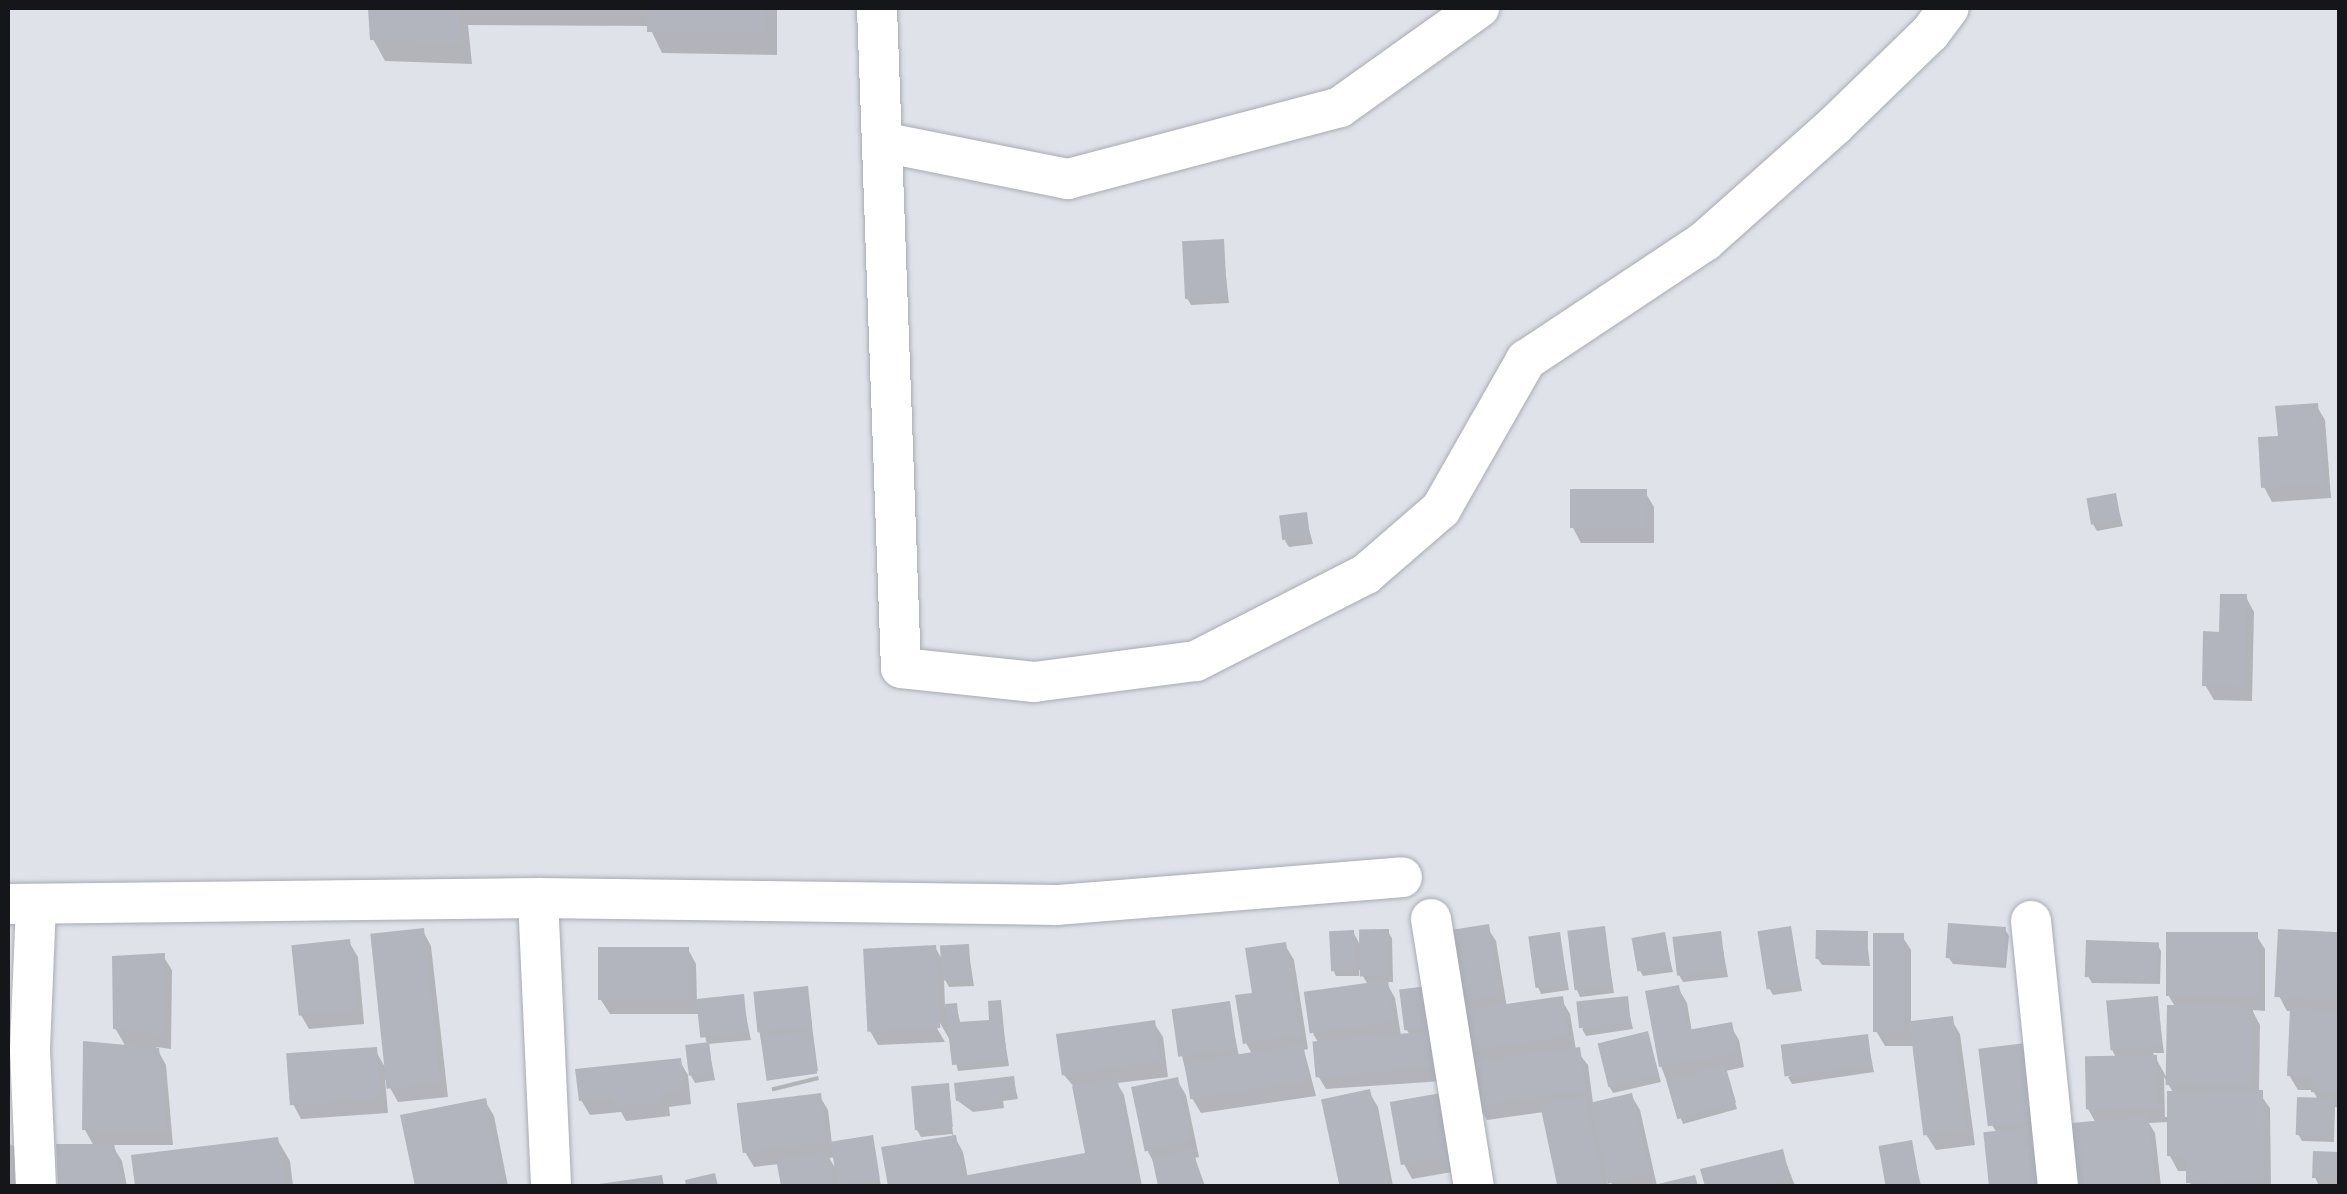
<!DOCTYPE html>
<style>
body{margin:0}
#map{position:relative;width:2347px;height:1194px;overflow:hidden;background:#dfe2e9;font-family:Ubuntu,sans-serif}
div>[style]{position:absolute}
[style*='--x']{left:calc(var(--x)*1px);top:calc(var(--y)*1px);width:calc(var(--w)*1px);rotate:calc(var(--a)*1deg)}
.shadow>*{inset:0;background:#0003;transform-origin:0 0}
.building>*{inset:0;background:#b2b5bd;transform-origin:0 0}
.roads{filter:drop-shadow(0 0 2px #a8abb3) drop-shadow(0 0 2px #a8abb3)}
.street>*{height:40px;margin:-20px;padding:0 20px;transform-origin:20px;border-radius:20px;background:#fff}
span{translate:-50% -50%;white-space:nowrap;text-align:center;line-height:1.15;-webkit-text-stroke:9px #eceff7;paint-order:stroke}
.frame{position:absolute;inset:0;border:10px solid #151619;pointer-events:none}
</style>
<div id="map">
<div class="shadow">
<i style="clip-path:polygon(370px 8px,777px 8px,777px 55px,662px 53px,649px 26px,468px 25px,472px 64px,385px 61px,373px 39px)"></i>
<i style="clip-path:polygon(1222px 241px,1229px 303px,1191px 305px,1187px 298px)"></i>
<i style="clip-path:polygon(2316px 405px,2325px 420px,2331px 498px,2272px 502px,2264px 487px)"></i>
<i style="clip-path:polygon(1645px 492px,1654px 507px,1654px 543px,1581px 543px,1573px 528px)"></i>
<i style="clip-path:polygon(2115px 496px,2123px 526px,2097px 531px,2093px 524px)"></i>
<i style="clip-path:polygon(1305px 514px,1313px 544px,1289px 547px,1285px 541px)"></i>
<i style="clip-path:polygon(2246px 597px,2254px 612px,2252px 701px,2214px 700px,2205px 685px,2222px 634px)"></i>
<i style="clip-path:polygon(1487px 927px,1496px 941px,1507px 1008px,1561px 999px,1570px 1014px,1576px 1050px,1588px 1065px,1593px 1103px,1631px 1095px,1640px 1110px,1657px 1186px,1613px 1186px,1607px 1176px,1608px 1186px,1559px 1186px,1544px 1112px,1487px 1120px,1478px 1105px,1460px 1001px)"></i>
<i style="clip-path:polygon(1790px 928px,1802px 991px,1773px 995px,1769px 988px)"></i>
<i style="clip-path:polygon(1604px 929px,1614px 993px,1580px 997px,1577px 990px)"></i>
<i style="clip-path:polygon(2005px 929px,2009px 936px,2006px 968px,1953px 964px,1949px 958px)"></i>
<i style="clip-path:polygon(423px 931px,431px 946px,448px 1097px,398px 1102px,385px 1079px,388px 1113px,301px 1119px,293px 1104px,375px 1050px,388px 1072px)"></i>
<i style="clip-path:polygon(1353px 932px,1362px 948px,1388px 932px,1392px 938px,1393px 982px,1386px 982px,1395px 998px,1401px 1036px,1410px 1035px,1406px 1029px,1427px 989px,1443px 1081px,1326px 1089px,1317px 1074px,1318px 1042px,1313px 1034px,1368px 985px,1359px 969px,1359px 976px,1336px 976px,1333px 969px)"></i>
<i style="clip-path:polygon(1866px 933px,1870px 966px,1822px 965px,1818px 959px)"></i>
<i style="clip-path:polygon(1720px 934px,1728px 977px,1683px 982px,1679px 975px)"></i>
<i style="clip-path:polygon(2340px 934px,2340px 1108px,2335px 1107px,2334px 1142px,2302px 1141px,2298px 1134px,2318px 1100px,2313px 1090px,2298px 1090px,2289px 1075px,2293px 1011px,2287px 1011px,2279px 996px)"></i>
<i style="clip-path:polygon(1559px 935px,1569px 990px,1541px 994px,1538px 987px)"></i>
<i style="clip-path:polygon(1664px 935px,1673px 972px,1643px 976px,1639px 969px)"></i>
<i style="clip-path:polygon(evenodd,2256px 935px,2265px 949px,2265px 1011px,2252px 1010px,2260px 1025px,2259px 1093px,2270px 1108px,2271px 1186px,2191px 1186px,2188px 1171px,2178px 1171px,2170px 1156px,2170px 1122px,2149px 1123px,2155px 1133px,2161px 1186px,2070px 1186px,2096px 1123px,2088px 1109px,2117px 1059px,2112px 1050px,2157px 999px,2164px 1053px,2153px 1053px,2168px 1080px,2176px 1008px,2168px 995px,2256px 935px,2164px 1077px,2174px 1094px,2170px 1117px,2165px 1117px,2164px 1077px)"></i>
<i style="clip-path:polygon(1902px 936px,1911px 950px,1911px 1025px,1951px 1019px,1960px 1034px,1975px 1145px,1936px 1150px,1927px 1136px,1915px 1046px,1885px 1046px,1876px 1031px)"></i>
<i style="clip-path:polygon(349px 942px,358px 957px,364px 1024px,309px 1029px,301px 1015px)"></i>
<i style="clip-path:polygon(2157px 944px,2161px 951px,2160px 984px,2092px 983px,2088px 976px)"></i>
<i style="clip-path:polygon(1285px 945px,1294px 960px,1308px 1049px,1304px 1050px,1316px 1096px,1201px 1113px,1192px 1098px,1182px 1056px,1228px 1003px,1239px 1056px,1252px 1054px,1246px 1043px,1255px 995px)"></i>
<i style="clip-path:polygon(935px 947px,944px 963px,968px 947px,974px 986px,949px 987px,944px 978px,945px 1007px,956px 1006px,961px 1025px,992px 1022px,999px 1003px,1009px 1066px,958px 1071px,951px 1042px,936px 1016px,931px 1018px,945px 1042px,878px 1045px,870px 1031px)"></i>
<i style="clip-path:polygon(688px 949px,696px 964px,697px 1002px,742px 997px,751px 1040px,708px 1044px,715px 1080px,695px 1083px,691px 1076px,707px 1044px,700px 1014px,610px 1014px,601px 1000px)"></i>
<i style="clip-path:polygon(163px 956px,172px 970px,171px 1049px,156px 1047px,166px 1065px,173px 1145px,112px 1145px,122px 1161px,127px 1186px,60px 1186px,59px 1146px,94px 1146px,85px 1130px,126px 1047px,115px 1028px)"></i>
<i style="clip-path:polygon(807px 988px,818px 1071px,768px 1077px,759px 1030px)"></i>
<i style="clip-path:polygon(1678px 988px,1687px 1003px,1692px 1032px,1730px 1025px,1739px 1040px,1744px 1067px,1726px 1071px,1737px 1109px,1683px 1124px,1661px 1066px)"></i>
<i style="clip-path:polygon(1626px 999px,1633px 1029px,1586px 1036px,1582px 1029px)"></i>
<i style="clip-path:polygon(1154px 1023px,1163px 1037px,1168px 1077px,1117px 1083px,1124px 1095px,1142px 1186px,890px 1186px,884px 1149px,953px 1138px,952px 1134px,921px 1137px,917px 1130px,948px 1085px,953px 1134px,963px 1152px,968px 1178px,1088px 1155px,1075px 1088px,1063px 1074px)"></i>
<i style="clip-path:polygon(1647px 1034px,1661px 1082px,1613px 1093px,1609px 1086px)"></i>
<i style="clip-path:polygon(1867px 1037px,1874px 1072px,1792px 1084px,1788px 1077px)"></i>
<i style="clip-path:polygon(2024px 1046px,2054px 1186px,1991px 1186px,1986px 1134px,1997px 1133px,1992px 1125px)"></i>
<i style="clip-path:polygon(679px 1060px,688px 1075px,691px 1104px,669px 1107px,670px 1116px,626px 1121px,621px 1112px,590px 1115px,581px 1100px)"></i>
<i style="left:818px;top:1076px;width:4px;height:48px;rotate:76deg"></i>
<i style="clip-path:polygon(1013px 1078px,1018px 1099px,1003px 1101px,1004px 1108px,973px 1112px,958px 1101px)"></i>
<i style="clip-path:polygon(1177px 1080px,1186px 1095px,1199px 1157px,1195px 1158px,1205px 1186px,1156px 1186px,1161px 1185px,1157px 1168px,1148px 1152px)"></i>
<i style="clip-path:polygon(1369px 1092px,1378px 1107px,1393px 1186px,1341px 1186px,1324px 1100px)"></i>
<i style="clip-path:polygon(evenodd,819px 1095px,828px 1110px,832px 1144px,871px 1137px,881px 1186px,783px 1186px,779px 1164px,754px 1167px,745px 1152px,819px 1095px,836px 1157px,838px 1172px,829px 1158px,836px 1157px)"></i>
<i style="clip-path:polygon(1439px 1096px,1458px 1171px,1412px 1179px,1404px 1164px)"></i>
<i style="clip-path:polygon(485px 1101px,494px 1116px,508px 1186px,417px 1186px,403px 1117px)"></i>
<i style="clip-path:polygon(277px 1139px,290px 1161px,293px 1186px,137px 1186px,134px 1158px)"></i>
<i style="clip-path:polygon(8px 1143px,22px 1151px,18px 1186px,8px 1186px)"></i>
<i style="clip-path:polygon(1911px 1143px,1921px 1186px,1890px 1186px,1882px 1148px)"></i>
<i style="clip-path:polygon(1782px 1152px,1795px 1186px,1707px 1186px,1703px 1171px)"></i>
<i style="clip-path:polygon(2340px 1154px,2340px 1185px,2318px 1184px,2315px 1177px)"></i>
</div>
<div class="building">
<i style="clip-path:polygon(368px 8px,457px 8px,462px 43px,370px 40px)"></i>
<i style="left:647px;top:8px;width:119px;height:24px"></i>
<i style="left:1224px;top:239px;width:58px;height:42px;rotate:87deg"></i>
<i style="clip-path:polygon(2318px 403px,2324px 484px,2261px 488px,2258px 437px,2278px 436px,2275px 406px)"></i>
<i style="left:1570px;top:489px;width:77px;height:39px"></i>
<i style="left:2116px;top:493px;width:27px;height:30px;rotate:80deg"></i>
<i style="left:1307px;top:512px;width:25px;height:28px;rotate:83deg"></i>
<i style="clip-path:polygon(2220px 594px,2247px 594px,2245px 687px,2202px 686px,2203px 631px,2219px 632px)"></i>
<i style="left:1948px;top:923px;width:58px;height:35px;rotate:4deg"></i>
<i style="left:1489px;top:924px;width:72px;height:45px;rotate:81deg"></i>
<i style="left:1605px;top:926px;width:60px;height:38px;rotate:83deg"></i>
<i style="left:1791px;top:926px;width:59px;height:34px;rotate:81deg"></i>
<i style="left:424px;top:928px;width:156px;height:54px;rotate:84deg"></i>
<i style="left:1389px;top:929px;width:47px;height:30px;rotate:89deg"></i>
<i style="left:2278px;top:929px;width:62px;height:68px;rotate:3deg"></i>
<i style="left:1354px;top:930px;width:40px;height:25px;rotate:87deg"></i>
<i style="left:1816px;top:930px;width:52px;height:29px;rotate:1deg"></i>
<i style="left:1721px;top:931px;width:39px;height:49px;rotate:83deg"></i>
<i style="left:1560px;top:932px;width:52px;height:32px;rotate:82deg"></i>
<i style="left:1665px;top:932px;width:34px;height:34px;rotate:80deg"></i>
<i style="left:2166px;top:932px;width:92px;height:64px"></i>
<i style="left:1873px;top:933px;width:31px;height:99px"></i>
<i style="left:350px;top:939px;width:71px;height:59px;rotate:84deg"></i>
<i style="left:2086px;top:940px;width:73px;height:37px;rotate:2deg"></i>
<i style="clip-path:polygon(1286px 942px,1301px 1035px,1243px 1044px,1235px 995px,1252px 993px,1245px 948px)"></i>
<i style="left:969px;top:944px;width:35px;height:29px;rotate:87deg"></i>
<i style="left:936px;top:945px;width:83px;height:73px;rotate:87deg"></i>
<i style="left:598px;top:947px;width:91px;height:53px"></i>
<i style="clip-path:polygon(165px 953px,163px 1035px,113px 1029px,112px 956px)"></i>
<i style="left:1388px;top:980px;width:42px;height:85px;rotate:82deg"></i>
<i style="clip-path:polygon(1679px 985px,1688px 1030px,1732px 1022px,1738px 1053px,1659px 1067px,1645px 991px)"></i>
<i style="left:808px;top:986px;width:41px;height:55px;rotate:84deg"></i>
<i style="left:1428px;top:986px;width:41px;height:29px;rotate:83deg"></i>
<i style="left:744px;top:994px;width:39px;height:48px;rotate:84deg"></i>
<i style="left:1563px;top:996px;width:41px;height:108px;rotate:82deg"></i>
<i style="left:1628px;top:996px;width:27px;height:52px;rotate:84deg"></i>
<i style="left:2158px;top:996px;width:50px;height:52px;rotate:85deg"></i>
<i style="clip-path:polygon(1001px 1000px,1007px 1060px,952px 1065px,945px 1004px,957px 1003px,959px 1022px,989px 1020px,988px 1001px)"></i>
<i style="left:1230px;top:1001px;width:48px;height:59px;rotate:82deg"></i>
<i style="left:2167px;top:1005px;width:86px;height:80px;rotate:1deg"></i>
<i style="clip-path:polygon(2290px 1008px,2340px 1011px,2340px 1094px,2311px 1092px,2311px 1077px,2287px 1076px)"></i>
<i style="left:1953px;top:1016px;width:115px;height:44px;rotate:83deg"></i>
<i style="left:1155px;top:1020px;width:42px;height:100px;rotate:82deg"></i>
<i style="left:811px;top:1030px;width:44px;height:51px;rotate:82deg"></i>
<i style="left:1433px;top:1031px;width:36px;height:121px;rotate:85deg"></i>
<i style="left:1648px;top:1031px;width:45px;height:52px;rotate:76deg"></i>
<i style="left:1868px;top:1034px;width:32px;height:88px;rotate:83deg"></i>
<i style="clip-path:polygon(83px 1041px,159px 1048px,167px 1131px,82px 1130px)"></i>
<i style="left:709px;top:1042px;width:31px;height:24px;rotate:83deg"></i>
<i style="left:2026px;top:1043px;width:78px;height:48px;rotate:83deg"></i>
<i style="left:1303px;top:1044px;width:37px;height:120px;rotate:81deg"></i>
<i style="left:377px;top:1047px;width:52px;height:91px;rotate:86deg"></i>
<i style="left:1580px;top:1047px;width:44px;height:112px;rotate:82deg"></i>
<i style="left:2157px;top:1055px;width:53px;height:72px;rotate:89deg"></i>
<i style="clip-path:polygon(681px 1058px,685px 1089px,662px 1092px,663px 1102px,615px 1107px,614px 1098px,579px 1101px,575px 1069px)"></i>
<i style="left:1725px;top:1064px;width:40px;height:61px;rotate:74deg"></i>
<i style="clip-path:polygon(1014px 1076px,1016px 1092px,1001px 1095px,1002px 1102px,967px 1106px,967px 1100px,956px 1101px,954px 1083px)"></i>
<i style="clip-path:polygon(1117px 1077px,1138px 1186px,888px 1186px,881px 1147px,956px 1135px,963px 1176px,1085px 1153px,1072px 1086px)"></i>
<i style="left:1178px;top:1077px;width:66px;height:48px;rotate:78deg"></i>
<i style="left:949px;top:1083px;width:44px;height:38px;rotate:85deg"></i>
<i style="left:1370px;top:1089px;width:99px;height:50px;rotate:78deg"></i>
<i style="clip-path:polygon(2263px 1090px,2264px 1182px,2186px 1183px,2186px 1157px,2167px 1156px,2167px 1091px)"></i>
<i style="left:821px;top:1093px;width:50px;height:85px;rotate:83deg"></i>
<i style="left:1441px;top:1093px;width:64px;height:52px;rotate:80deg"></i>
<i style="left:1632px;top:1093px;width:83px;height:44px;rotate:77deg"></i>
<i style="left:1585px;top:1095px;width:93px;height:46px;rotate:78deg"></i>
<i style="left:2297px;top:1097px;width:36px;height:38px;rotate:2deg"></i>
<i style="clip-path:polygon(486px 1098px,503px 1181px,476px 1186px,415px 1186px,400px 1115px)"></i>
<i style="clip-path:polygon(2148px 1116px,2156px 1186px,2068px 1186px,2061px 1124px)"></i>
<i style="left:2043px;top:1126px;width:60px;height:60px;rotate:84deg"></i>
<i style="left:873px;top:1135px;width:44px;height:43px;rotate:81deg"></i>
<i style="clip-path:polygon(278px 1137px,285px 1186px,135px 1186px,131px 1155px)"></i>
<i style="left:1912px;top:1140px;width:42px;height:34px;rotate:80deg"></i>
<i style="clip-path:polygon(56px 1144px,114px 1144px,123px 1186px,58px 1186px)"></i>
<i style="clip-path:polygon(1193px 1149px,1202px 1186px,1158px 1186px,1152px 1158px)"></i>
<i style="clip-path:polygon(1783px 1149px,1790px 1178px,1766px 1186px,1705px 1186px,1700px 1169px)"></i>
<i style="clip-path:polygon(828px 1151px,834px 1186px,781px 1186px,776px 1159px)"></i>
<i style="left:2313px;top:1151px;width:27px;height:27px;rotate:2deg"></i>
<i style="clip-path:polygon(715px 1173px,718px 1186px,686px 1186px,685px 1180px)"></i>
<i style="clip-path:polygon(662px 1175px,664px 1186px,599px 1186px,599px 1184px)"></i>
<i style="clip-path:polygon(1695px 1175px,1698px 1186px,1654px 1186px,1654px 1185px)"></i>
</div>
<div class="roads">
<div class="street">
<i style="--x:877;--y:8;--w:660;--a:87.92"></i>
<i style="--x:901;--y:668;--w:134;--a:6"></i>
<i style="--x:1034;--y:682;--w:163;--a:-7.4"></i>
<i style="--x:1196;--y:661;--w:191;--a:-27.1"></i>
<i style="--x:1366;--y:574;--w:99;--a:-40.9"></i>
<i style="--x:1441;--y:509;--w:172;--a:-60.3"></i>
<i style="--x:1526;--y:360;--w:215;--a:-33.6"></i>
<i style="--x:1705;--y:241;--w:173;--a:-41.7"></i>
<i style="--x:1834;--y:126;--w:134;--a:-44.1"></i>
<i style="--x:1930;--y:33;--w:31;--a:-53"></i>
<i style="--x:882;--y:142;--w:190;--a:11.3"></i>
<i style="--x:1068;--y:179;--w:281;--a:-14.8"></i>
<i style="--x:1340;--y:107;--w:171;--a:-35.5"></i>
<i style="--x:538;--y:898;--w:288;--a:87.4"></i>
<i style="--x:8;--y:904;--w:530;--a:-0.65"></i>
<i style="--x:538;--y:898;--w:519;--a:0.77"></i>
<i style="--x:1057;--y:905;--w:346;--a:-4.6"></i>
<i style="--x:36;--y:905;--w:145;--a:92.4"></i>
<i style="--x:30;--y:1050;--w:136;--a:87.5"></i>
<i style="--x:1431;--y:919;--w:270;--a:80.9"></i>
<i style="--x:2031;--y:921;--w:266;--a:84.2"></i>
</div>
</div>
<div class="frame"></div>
</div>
